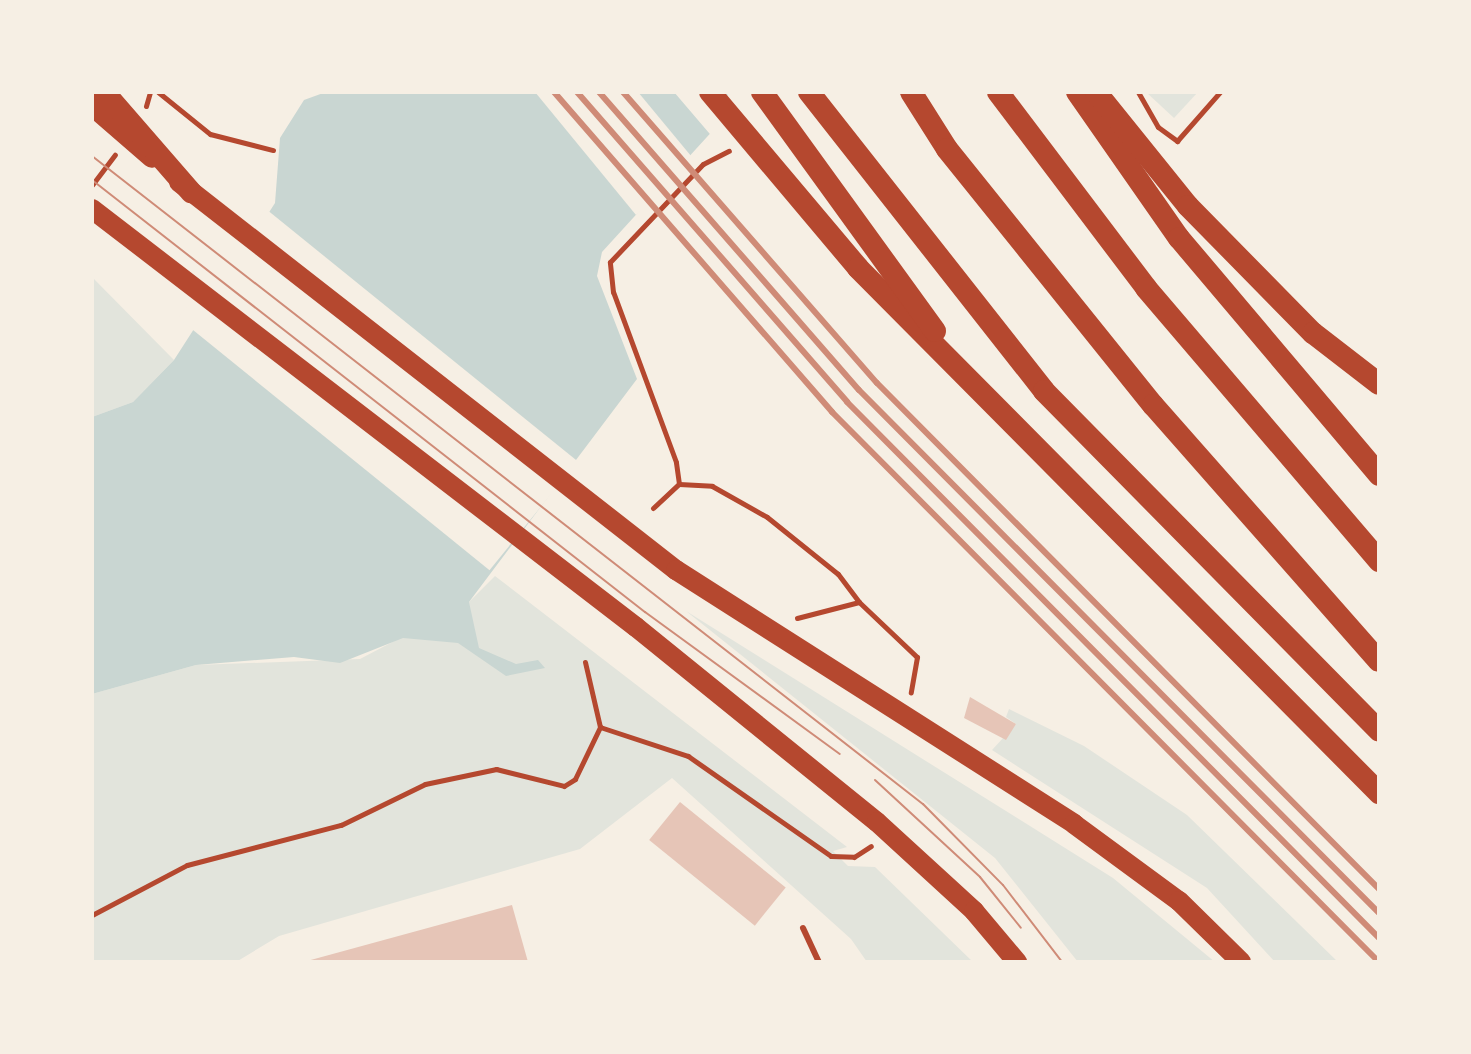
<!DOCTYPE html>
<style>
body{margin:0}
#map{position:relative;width:1471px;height:1054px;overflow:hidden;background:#f6efe4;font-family:"Noto Sans",sans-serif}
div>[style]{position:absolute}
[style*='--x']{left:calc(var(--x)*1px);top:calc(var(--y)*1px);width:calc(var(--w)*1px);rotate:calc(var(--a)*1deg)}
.green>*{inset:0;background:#e2e4dc}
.water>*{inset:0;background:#c9d6d2}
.pier>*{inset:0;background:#f6efe4;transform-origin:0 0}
.building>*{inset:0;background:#e6c5b7;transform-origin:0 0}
.path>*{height:5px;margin:-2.5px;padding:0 2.5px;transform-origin:2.5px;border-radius:2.5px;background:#b5482f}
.service>*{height:6px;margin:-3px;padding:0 3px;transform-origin:3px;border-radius:3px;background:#b5482f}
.primary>*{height:20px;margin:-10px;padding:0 10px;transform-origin:10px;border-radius:10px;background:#b5482f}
.motorway>*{height:22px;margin:-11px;padding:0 11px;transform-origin:11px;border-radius:11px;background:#b5482f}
.tram>*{height:2px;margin:-1px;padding:0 1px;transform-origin:1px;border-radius:1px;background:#cf8b77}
.rail>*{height:6px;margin:-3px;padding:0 3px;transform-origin:3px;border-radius:3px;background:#cf8b77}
span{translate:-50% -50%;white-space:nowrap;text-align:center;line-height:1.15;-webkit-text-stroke:7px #f6efe4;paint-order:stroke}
.frame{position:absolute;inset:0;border:94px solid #f6efe4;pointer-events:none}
</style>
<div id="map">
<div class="green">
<i style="clip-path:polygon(1146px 92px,1198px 92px,1174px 118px)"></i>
<i style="clip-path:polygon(92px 277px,174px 360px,133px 402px,92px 417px)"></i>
<i style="clip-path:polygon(495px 576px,847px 847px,833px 851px,848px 866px,875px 867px,973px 962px,867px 962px,851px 939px,672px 778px,580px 849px,279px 936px,236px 962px,92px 962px,92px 694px,196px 665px,360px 659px,469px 602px)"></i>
<i style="clip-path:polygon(686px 611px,1113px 878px,1215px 962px,1078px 962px,995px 858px)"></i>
<i style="clip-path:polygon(1009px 709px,1084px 746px,1187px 815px,1338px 962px,1275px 962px,1207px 888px,992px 750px,1016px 724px,1006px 717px)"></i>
</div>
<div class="water">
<i style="clip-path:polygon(748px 92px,602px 252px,597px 276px,637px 379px,469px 602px,479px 648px,516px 664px,538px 660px,545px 668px,506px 676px,458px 643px,403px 638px,340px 663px,294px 657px,196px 665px,92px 694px,92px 417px,133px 402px,174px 360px,275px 203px,280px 138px,304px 100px,326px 92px)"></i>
</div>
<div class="pier">
<i style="clip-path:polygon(535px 92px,638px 92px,696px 162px,636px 215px)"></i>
<i style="clip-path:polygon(674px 92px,723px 92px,728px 99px,727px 92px,752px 92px,715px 140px)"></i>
<i style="left:266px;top:209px;width:401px;height:140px;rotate:39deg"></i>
</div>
<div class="building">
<i style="clip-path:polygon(970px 697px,1016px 724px,1006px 740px,964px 718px)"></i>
<i style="left:680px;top:802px;width:136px;height:49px;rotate:39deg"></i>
<i style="clip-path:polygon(512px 905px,528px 962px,307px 962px,307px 961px)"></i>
</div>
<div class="path">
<i style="--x:158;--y:92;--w:67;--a:38.9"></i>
<i style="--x:210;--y:134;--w:65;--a:14.3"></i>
<i style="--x:1138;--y:92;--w:40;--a:60.3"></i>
<i style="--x:1158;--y:127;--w:24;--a:36"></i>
<i style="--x:1177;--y:141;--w:65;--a:-48.7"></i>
<i style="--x:146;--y:106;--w:15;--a:-74"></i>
<i style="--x:92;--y:185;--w:38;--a:-53"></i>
<i style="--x:679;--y:484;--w:33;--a:3"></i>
<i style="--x:712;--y:486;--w:63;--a:29.4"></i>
<i style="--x:767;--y:517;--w:91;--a:38.8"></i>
<i style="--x:838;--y:574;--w:35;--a:53"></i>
<i style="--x:859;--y:602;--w:64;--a:165.5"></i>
<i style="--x:653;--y:508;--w:35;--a:-43"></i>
<i style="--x:679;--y:484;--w:22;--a:-98"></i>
<i style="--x:676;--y:462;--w:181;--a:-110.3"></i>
<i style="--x:613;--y:292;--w:30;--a:-96"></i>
<i style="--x:610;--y:262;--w:135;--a:-46.5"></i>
<i style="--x:703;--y:164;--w:29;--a:-27"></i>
<i style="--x:859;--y:602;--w:80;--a:43.5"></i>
<i style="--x:917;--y:657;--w:36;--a:100"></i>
<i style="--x:585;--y:662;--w:67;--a:77"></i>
<i style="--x:600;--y:727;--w:93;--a:18.2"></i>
<i style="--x:688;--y:756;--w:174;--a:35"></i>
<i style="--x:831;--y:856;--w:23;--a:2"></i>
<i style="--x:854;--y:857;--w:20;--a:-33"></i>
<i style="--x:92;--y:915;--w:107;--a:-27.8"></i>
<i style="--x:187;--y:865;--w:159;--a:-14.6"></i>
<i style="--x:341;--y:825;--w:93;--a:-26"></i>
<i style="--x:425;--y:784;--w:73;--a:-11.9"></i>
<i style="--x:496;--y:769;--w:70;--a:14"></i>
<i style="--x:564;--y:786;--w:13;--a:-32"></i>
<i style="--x:575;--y:779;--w:58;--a:-64.3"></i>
</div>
<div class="service">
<i style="--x:803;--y:928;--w:38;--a:65"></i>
</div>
<div class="primary">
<i style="--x:92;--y:106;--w:79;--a:40.9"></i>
<i style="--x:179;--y:182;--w:631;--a:37.98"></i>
<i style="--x:676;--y:570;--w:472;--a:32.5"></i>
<i style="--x:1074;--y:824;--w:130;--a:36.3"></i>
<i style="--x:1179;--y:901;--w:87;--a:44.5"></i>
<i style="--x:92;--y:209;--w:686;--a:37.54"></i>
<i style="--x:636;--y:627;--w:310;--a:39"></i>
<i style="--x:877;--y:822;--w:132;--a:42.5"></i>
<i style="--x:974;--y:911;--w:67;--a:49.9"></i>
</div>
<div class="motorway">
<i style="--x:104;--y:92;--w:133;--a:49"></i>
<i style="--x:710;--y:92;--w:230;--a:49.9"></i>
<i style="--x:858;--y:268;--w:740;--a:45.22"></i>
<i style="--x:762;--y:92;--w:295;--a:54.1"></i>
<i style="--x:809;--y:92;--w:380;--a:51.8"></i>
<i style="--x:1044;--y:391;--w:477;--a:45.4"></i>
<i style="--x:911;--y:92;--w:67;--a:57.7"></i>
<i style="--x:947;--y:149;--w:329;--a:51.2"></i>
<i style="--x:1153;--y:405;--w:341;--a:48.6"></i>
<i style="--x:998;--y:92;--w:246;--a:52.9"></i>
<i style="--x:1146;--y:288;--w:359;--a:49.5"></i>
<i style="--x:1077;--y:92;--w:178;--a:55.1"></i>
<i style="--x:1179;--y:238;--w:310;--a:49.8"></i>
<i style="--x:1096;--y:92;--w:146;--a:51.1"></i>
<i style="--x:1188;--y:206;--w:178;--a:45.5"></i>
<i style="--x:1313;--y:333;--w:83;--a:37.7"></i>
</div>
<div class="tram">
<i style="--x:92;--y:156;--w:1054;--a:37.95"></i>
<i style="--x:923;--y:804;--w:114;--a:45.4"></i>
<i style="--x:1003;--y:885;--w:97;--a:52.5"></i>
<i style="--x:92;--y:180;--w:702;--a:38"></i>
<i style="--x:645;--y:612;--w:241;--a:36.1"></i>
<i style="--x:875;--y:780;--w:143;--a:42.7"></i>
<i style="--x:980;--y:877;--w:65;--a:51.2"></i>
</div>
<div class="rail">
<i style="--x:554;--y:92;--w:424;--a:49"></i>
<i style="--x:832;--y:412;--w:776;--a:45.16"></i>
<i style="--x:577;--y:92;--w:411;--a:48.9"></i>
<i style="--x:847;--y:402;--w:755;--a:45.21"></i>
<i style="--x:599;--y:92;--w:395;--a:48.9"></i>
<i style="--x:859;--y:390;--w:738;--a:45.16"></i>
<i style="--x:623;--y:92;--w:386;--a:48.9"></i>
<i style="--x:877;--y:383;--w:713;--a:45.23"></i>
</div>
<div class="frame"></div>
</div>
